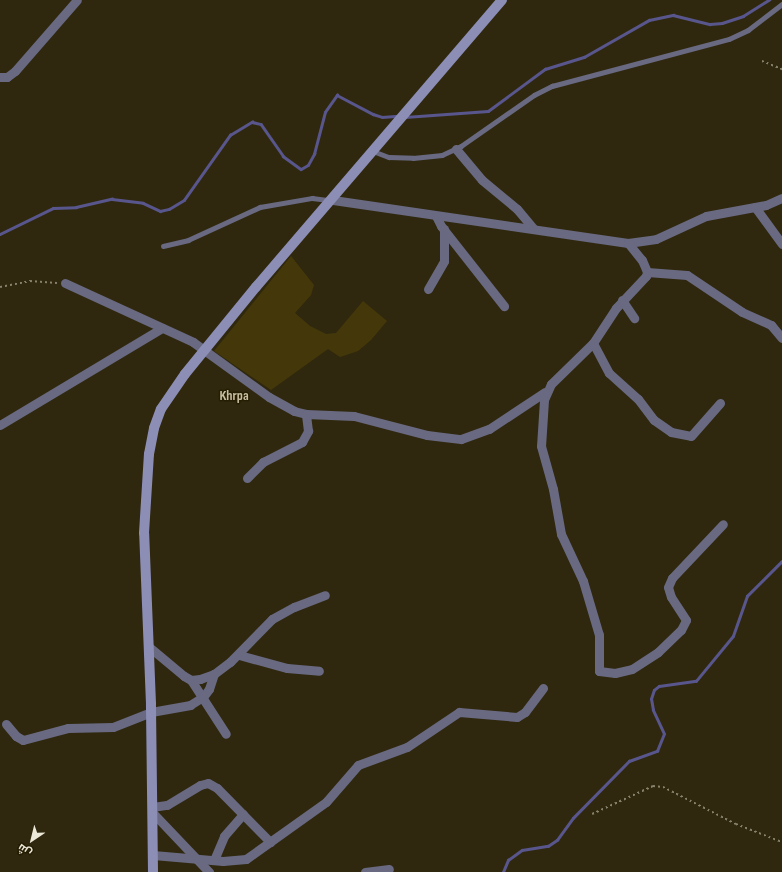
<!DOCTYPE html>
<meta charset="utf-8">
<style>
body{margin:0}
#map{position:relative;width:782px;height:872px;overflow:hidden;background:#2f280e;font-family:"Sofia Sans Condensed",Cairo,sans-serif}
div>[style]{position:absolute}
[style*='--x']{left:calc(var(--x)*1px);top:calc(var(--y)*1px);width:calc(var(--w)*1px);rotate:calc(var(--a)*1deg)}
.green>*{inset:0;background:#44380a}
.stream>*{height:2.5px;margin:-1.25px;padding:0 1.25px;transform-origin:1.25px;border-radius:1.25px;background:#58568d}
.path>*{height:1.5px;margin-top:-0.75px;transform-origin:0;background:repeating-linear-gradient(90deg,#86816b 0 2px,transparent 0 5px)}
.lane>*{height:4.5px;margin:-2.25px;padding:0 2.25px;transform-origin:2.25px;border-radius:2.25px;background:#696982}
.street>*{height:9px;margin:-4.5px;padding:0 4.5px;transform-origin:4.5px;border-radius:4.5px;background:#696982}
.secondary>*{height:10px;margin:-5px;padding:0 5px;transform-origin:5px;border-radius:5px;background:#8d8eb6}
span{translate:-50% -50%;white-space:nowrap;text-align:center;line-height:1.15;-webkit-text-stroke:3px #261e04;paint-order:stroke}
.neighbourhood-label{font-size:14px;color:#c7bea0;font-weight:700}
.north{position:absolute;left:12px;top:820px;width:40px;height:40px;-webkit-text-stroke:3px #261e04;paint-order:stroke;rotate:215deg;font-size:11px;font-weight:700;line-height:16px;text-align:center;color:#ece8d8}
.north::after{content:'';display:block;margin:auto;width:14px;height:18px;background:#ece8d8;clip-path:polygon(50% 0,100% 100%,50% 72%,0 100%)}
</style>
<div id="map">
<div class="green">
<i style="clip-path:polygon(291px 256px,314px 285px,311px 295px,295px 313px,310px 326px,326px 334px,336px 333px,363px 301px,387px 321px,371px 340px,358px 351px,340px 357px,328px 349px,271px 390px,214px 351px)"></i>
</div>
<div class="stream">
<i style="--x:405;--y:117;--w:83;--a:-4.1"></i>
<i style="--x:488;--y:111;--w:71;--a:-36.4"></i>
<i style="--x:545;--y:69;--w:41;--a:-17.1"></i>
<i style="--x:584;--y:57;--w:75;--a:-29.6"></i>
<i style="--x:649;--y:20;--w:25;--a:-12"></i>
<i style="--x:673;--y:15;--w:38;--a:14"></i>
<i style="--x:710;--y:24;--w:12;--a:-5"></i>
<i style="--x:722;--y:23;--w:22;--a:-18"></i>
<i style="--x:743;--y:16;--w:31;--a:-32"></i>
<i style="--x:0;--y:234;--w:59;--a:-26.1"></i>
<i style="--x:53;--y:208;--w:23;--a:-2"></i>
<i style="--x:76;--y:207;--w:37;--a:-13"></i>
<i style="--x:112;--y:199;--w:31;--a:7"></i>
<i style="--x:143;--y:203;--w:19;--a:25"></i>
<i style="--x:160;--y:211;--w:9;--a:-13"></i>
<i style="--x:169;--y:209;--w:17;--a:-31"></i>
<i style="--x:184;--y:200;--w:80;--a:-54.7"></i>
<i style="--x:230;--y:135;--w:26;--a:-31"></i>
<i style="--x:252;--y:122;--w:9;--a:13"></i>
<i style="--x:261;--y:124;--w:39;--a:55"></i>
<i style="--x:283;--y:156;--w:22;--a:36"></i>
<i style="--x:301;--y:169;--w:8;--a:-30"></i>
<i style="--x:308;--y:165;--w:13;--a:-61"></i>
<i style="--x:314;--y:154;--w:43;--a:-75.3"></i>
<i style="--x:325;--y:112;--w:21;--a:-55"></i>
<i style="--x:337;--y:95;--w:41;--a:27.8"></i>
<i style="--x:373;--y:114;--w:9;--a:18"></i>
<i style="--x:382;--y:117;--w:16;--a:-4"></i>
<i style="--x:503;--y:872;--w:13;--a:-67"></i>
<i style="--x:508;--y:860;--w:17;--a:-36"></i>
<i style="--x:522;--y:850;--w:26;--a:-9"></i>
<i style="--x:548;--y:846;--w:11;--a:-34"></i>
<i style="--x:557;--y:840;--w:27;--a:-54"></i>
<i style="--x:573;--y:818;--w:80;--a:-45.5"></i>
<i style="--x:629;--y:761;--w:30;--a:-20"></i>
<i style="--x:657;--y:751;--w:18;--a:-68"></i>
<i style="--x:664;--y:734;--w:26;--a:-115"></i>
<i style="--x:653;--y:710;--w:11;--a:-100"></i>
<i style="--x:651;--y:699;--w:9;--a:-72"></i>
<i style="--x:654;--y:690;--w:6;--a:-39"></i>
<i style="--x:659;--y:686;--w:37;--a:-8"></i>
<i style="--x:696;--y:681;--w:58;--a:-50.6"></i>
<i style="--x:733;--y:636;--w:42;--a:-70.7"></i>
<i style="--x:747;--y:596;--w:49;--a:-45"></i>
</div>
<div class="path">
<i style="--x:762;--y:61;--w:22;--a:22"></i>
<i style="--x:0;--y:287;--w:31;--a:-11"></i>
<i style="--x:30;--y:281;--w:27;--a:4"></i>
<i style="--x:592;--y:814;--w:67;--a:-24.7"></i>
<i style="--x:653;--y:786;--w:10;--a:6"></i>
<i style="--x:663;--y:787;--w:82;--a:26.9"></i>
<i style="--x:736;--y:824;--w:49;--a:21.4"></i>
</div>
<div class="lane">
<i style="--x:373;--y:151;--w:17;--a:21"></i>
<i style="--x:389;--y:157;--w:24;--a:2"></i>
<i style="--x:413;--y:158;--w:29;--a:-6"></i>
<i style="--x:442;--y:155;--w:21;--a:-25"></i>
<i style="--x:461;--y:146;--w:89;--a:-34.9"></i>
<i style="--x:534;--y:95;--w:20;--a:-27"></i>
<i style="--x:552;--y:86;--w:183;--a:-14.9"></i>
<i style="--x:729;--y:39;--w:21;--a:-25"></i>
<i style="--x:748;--y:30;--w:43;--a:-37.4"></i>
<i style="--x:163;--y:246;--w:26;--a:-13"></i>
<i style="--x:188;--y:240;--w:79;--a:-24.6"></i>
<i style="--x:260;--y:207;--w:53;--a:-9.8"></i>
<i style="--x:312;--y:198;--w:17;--a:7"></i>
</div>
<div class="street">
<i style="--x:0;--y:77;--w:7;--a:0"></i>
<i style="--x:7;--y:77;--w:10;--a:-37"></i>
<i style="--x:15;--y:71;--w:94;--a:-48.9"></i>
<i style="--x:456;--y:149;--w:40;--a:50"></i>
<i style="--x:482;--y:180;--w:45;--a:39.6"></i>
<i style="--x:517;--y:209;--w:25;--a:50"></i>
<i style="--x:333;--y:200;--w:298;--a:8.3"></i>
<i style="--x:628;--y:243;--w:28;--a:-8"></i>
<i style="--x:656;--y:239;--w:55;--a:-24.7"></i>
<i style="--x:706;--y:216;--w:61;--a:-10.4"></i>
<i style="--x:766;--y:205;--w:17;--a:-24"></i>
<i style="--x:755;--y:207;--w:46;--a:53.9"></i>
<i style="--x:436;--y:216;--w:11;--a:63"></i>
<i style="--x:441;--y:226;--w:102;--a:51.8"></i>
<i style="--x:628;--y:243;--w:22;--a:51"></i>
<i style="--x:642;--y:260;--w:13;--a:67"></i>
<i style="--x:647;--y:272;--w:4;--a:104"></i>
<i style="--x:646;--y:276;--w:44;--a:133.2"></i>
<i style="--x:616;--y:308;--w:42;--a:123.3"></i>
<i style="--x:593;--y:343;--w:59;--a:135.7"></i>
<i style="--x:551;--y:384;--w:17;--a:114"></i>
<i style="--x:544;--y:400;--w:46;--a:93.7"></i>
<i style="--x:541;--y:446;--w:45;--a:74.4"></i>
<i style="--x:553;--y:489;--w:46;--a:79.9"></i>
<i style="--x:561;--y:534;--w:52;--a:64.9"></i>
<i style="--x:583;--y:581;--w:56;--a:73.5"></i>
<i style="--x:599;--y:635;--w:36;--a:90"></i>
<i style="--x:599;--y:671;--w:16;--a:7"></i>
<i style="--x:615;--y:673;--w:17;--a:-13"></i>
<i style="--x:632;--y:669;--w:31;--a:-33"></i>
<i style="--x:658;--y:652;--w:32;--a:-44"></i>
<i style="--x:681;--y:630;--w:11;--a:-63"></i>
<i style="--x:686;--y:620;--w:27;--a:-123"></i>
<i style="--x:671;--y:597;--w:10;--a:-107"></i>
<i style="--x:668;--y:587;--w:10;--a:-66"></i>
<i style="--x:672;--y:578;--w:74;--a:-46.6"></i>
<i style="--x:647;--y:272;--w:40;--a:4.3"></i>
<i style="--x:687;--y:275;--w:66;--a:33.9"></i>
<i style="--x:742;--y:312;--w:32;--a:24"></i>
<i style="--x:771;--y:325;--w:17;--a:50"></i>
<i style="--x:65;--y:283;--w:141;--a:24.7"></i>
<i style="--x:193;--y:342;--w:94;--a:35.9"></i>
<i style="--x:269;--y:397;--w:29;--a:29"></i>
<i style="--x:294;--y:411;--w:12;--a:14"></i>
<i style="--x:306;--y:414;--w:48;--a:2.4"></i>
<i style="--x:354;--y:416;--w:75;--a:14.6"></i>
<i style="--x:427;--y:435;--w:34;--a:7"></i>
<i style="--x:461;--y:439;--w:30;--a:-20"></i>
<i style="--x:489;--y:429;--w:67;--a:-33.5"></i>
<i style="--x:428;--y:289;--w:32;--a:-60"></i>
<i style="--x:444;--y:261;--w:32;--a:-90"></i>
<i style="--x:622;--y:300;--w:22;--a:56"></i>
<i style="--x:593;--y:343;--w:34;--a:62"></i>
<i style="--x:609;--y:373;--w:39;--a:42"></i>
<i style="--x:638;--y:399;--w:26;--a:53"></i>
<i style="--x:654;--y:420;--w:21;--a:35"></i>
<i style="--x:671;--y:432;--w:20;--a:11"></i>
<i style="--x:691;--y:436;--w:44;--a:-48.7"></i>
<i style="--x:0;--y:425;--w:189;--a:-30.9"></i>
<i style="--x:247;--y:478;--w:23;--a:-45"></i>
<i style="--x:263;--y:462;--w:44;--a:-27.1"></i>
<i style="--x:302;--y:442;--w:13;--a:-61"></i>
<i style="--x:308;--y:431;--w:17;--a:-97"></i>
<i style="--x:148;--y:646;--w:47;--a:39.8"></i>
<i style="--x:184;--y:676;--w:8;--a:30"></i>
<i style="--x:191;--y:680;--w:9;--a:-6"></i>
<i style="--x:200;--y:679;--w:15;--a:-20"></i>
<i style="--x:214;--y:674;--w:20;--a:-37"></i>
<i style="--x:230;--y:662;--w:60;--a:-45.7"></i>
<i style="--x:272;--y:619;--w:25;--a:-29"></i>
<i style="--x:294;--y:607;--w:33;--a:-21"></i>
<i style="--x:239;--y:655;--w:50;--a:15.2"></i>
<i style="--x:287;--y:668;--w:32;--a:5"></i>
<i style="--x:191;--y:680;--w:64;--a:57.1"></i>
<i style="--x:6;--y:724;--w:16;--a:50"></i>
<i style="--x:16;--y:736;--w:8;--a:30"></i>
<i style="--x:23;--y:740;--w:47;--a:-14.9"></i>
<i style="--x:68;--y:728;--w:45;--a:-1.3"></i>
<i style="--x:113;--y:727;--w:41;--a:-21.5"></i>
<i style="--x:151;--y:712;--w:40;--a:-10"></i>
<i style="--x:190;--y:705;--w:15;--a:-32"></i>
<i style="--x:203;--y:697;--w:10;--a:-53"></i>
<i style="--x:209;--y:689;--w:16;--a:-72"></i>
<i style="--x:152;--y:807;--w:15;--a:-8"></i>
<i style="--x:167;--y:805;--w:39;--a:-31"></i>
<i style="--x:200;--y:785;--w:8;--a:-14"></i>
<i style="--x:208;--y:783;--w:10;--a:29"></i>
<i style="--x:217;--y:788;--w:76;--a:45.5"></i>
<i style="--x:152;--y:812;--w:83;--a:46.5"></i>
<i style="--x:153;--y:855;--w:70;--a:4.9"></i>
<i style="--x:223;--y:861;--w:23;--a:-5"></i>
<i style="--x:246;--y:859;--w:98;--a:-35.5"></i>
<i style="--x:326;--y:802;--w:49;--a:-49.1"></i>
<i style="--x:358;--y:765;--w:52;--a:-20.2"></i>
<i style="--x:407;--y:747;--w:63;--a:-33.9"></i>
<i style="--x:459;--y:712;--w:58;--a:4.9"></i>
<i style="--x:517;--y:717;--w:9;--a:-32"></i>
<i style="--x:525;--y:712;--w:30;--a:-53"></i>
<i style="--x:214;--y:860;--w:26;--a:-67"></i>
<i style="--x:224;--y:836;--w:29;--a:-49"></i>
<i style="--x:365;--y:872;--w:24;--a:-7"></i>
</div>
<div class="secondary">
<i style="--x:153;--y:872;--w:168;--a:-90.7"></i>
<i style="--x:151;--y:704;--w:171;--a:-92.3"></i>
<i style="--x:144;--y:533;--w:79;--a:-86.4"></i>
<i style="--x:149;--y:454;--w:26;--a:-79"></i>
<i style="--x:154;--y:428;--w:20;--a:-70"></i>
<i style="--x:161;--y:409;--w:42;--a:-55.6"></i>
<i style="--x:185;--y:374;--w:112;--a:-50.8"></i>
<i style="--x:256;--y:287;--w:378;--a:-49.4"></i>
</div>
<div class="neighbourhood-label">
<span style="left:234px;top:396px">Khrpa</span>
</div>
<div class="north">ش</div>
</div>
